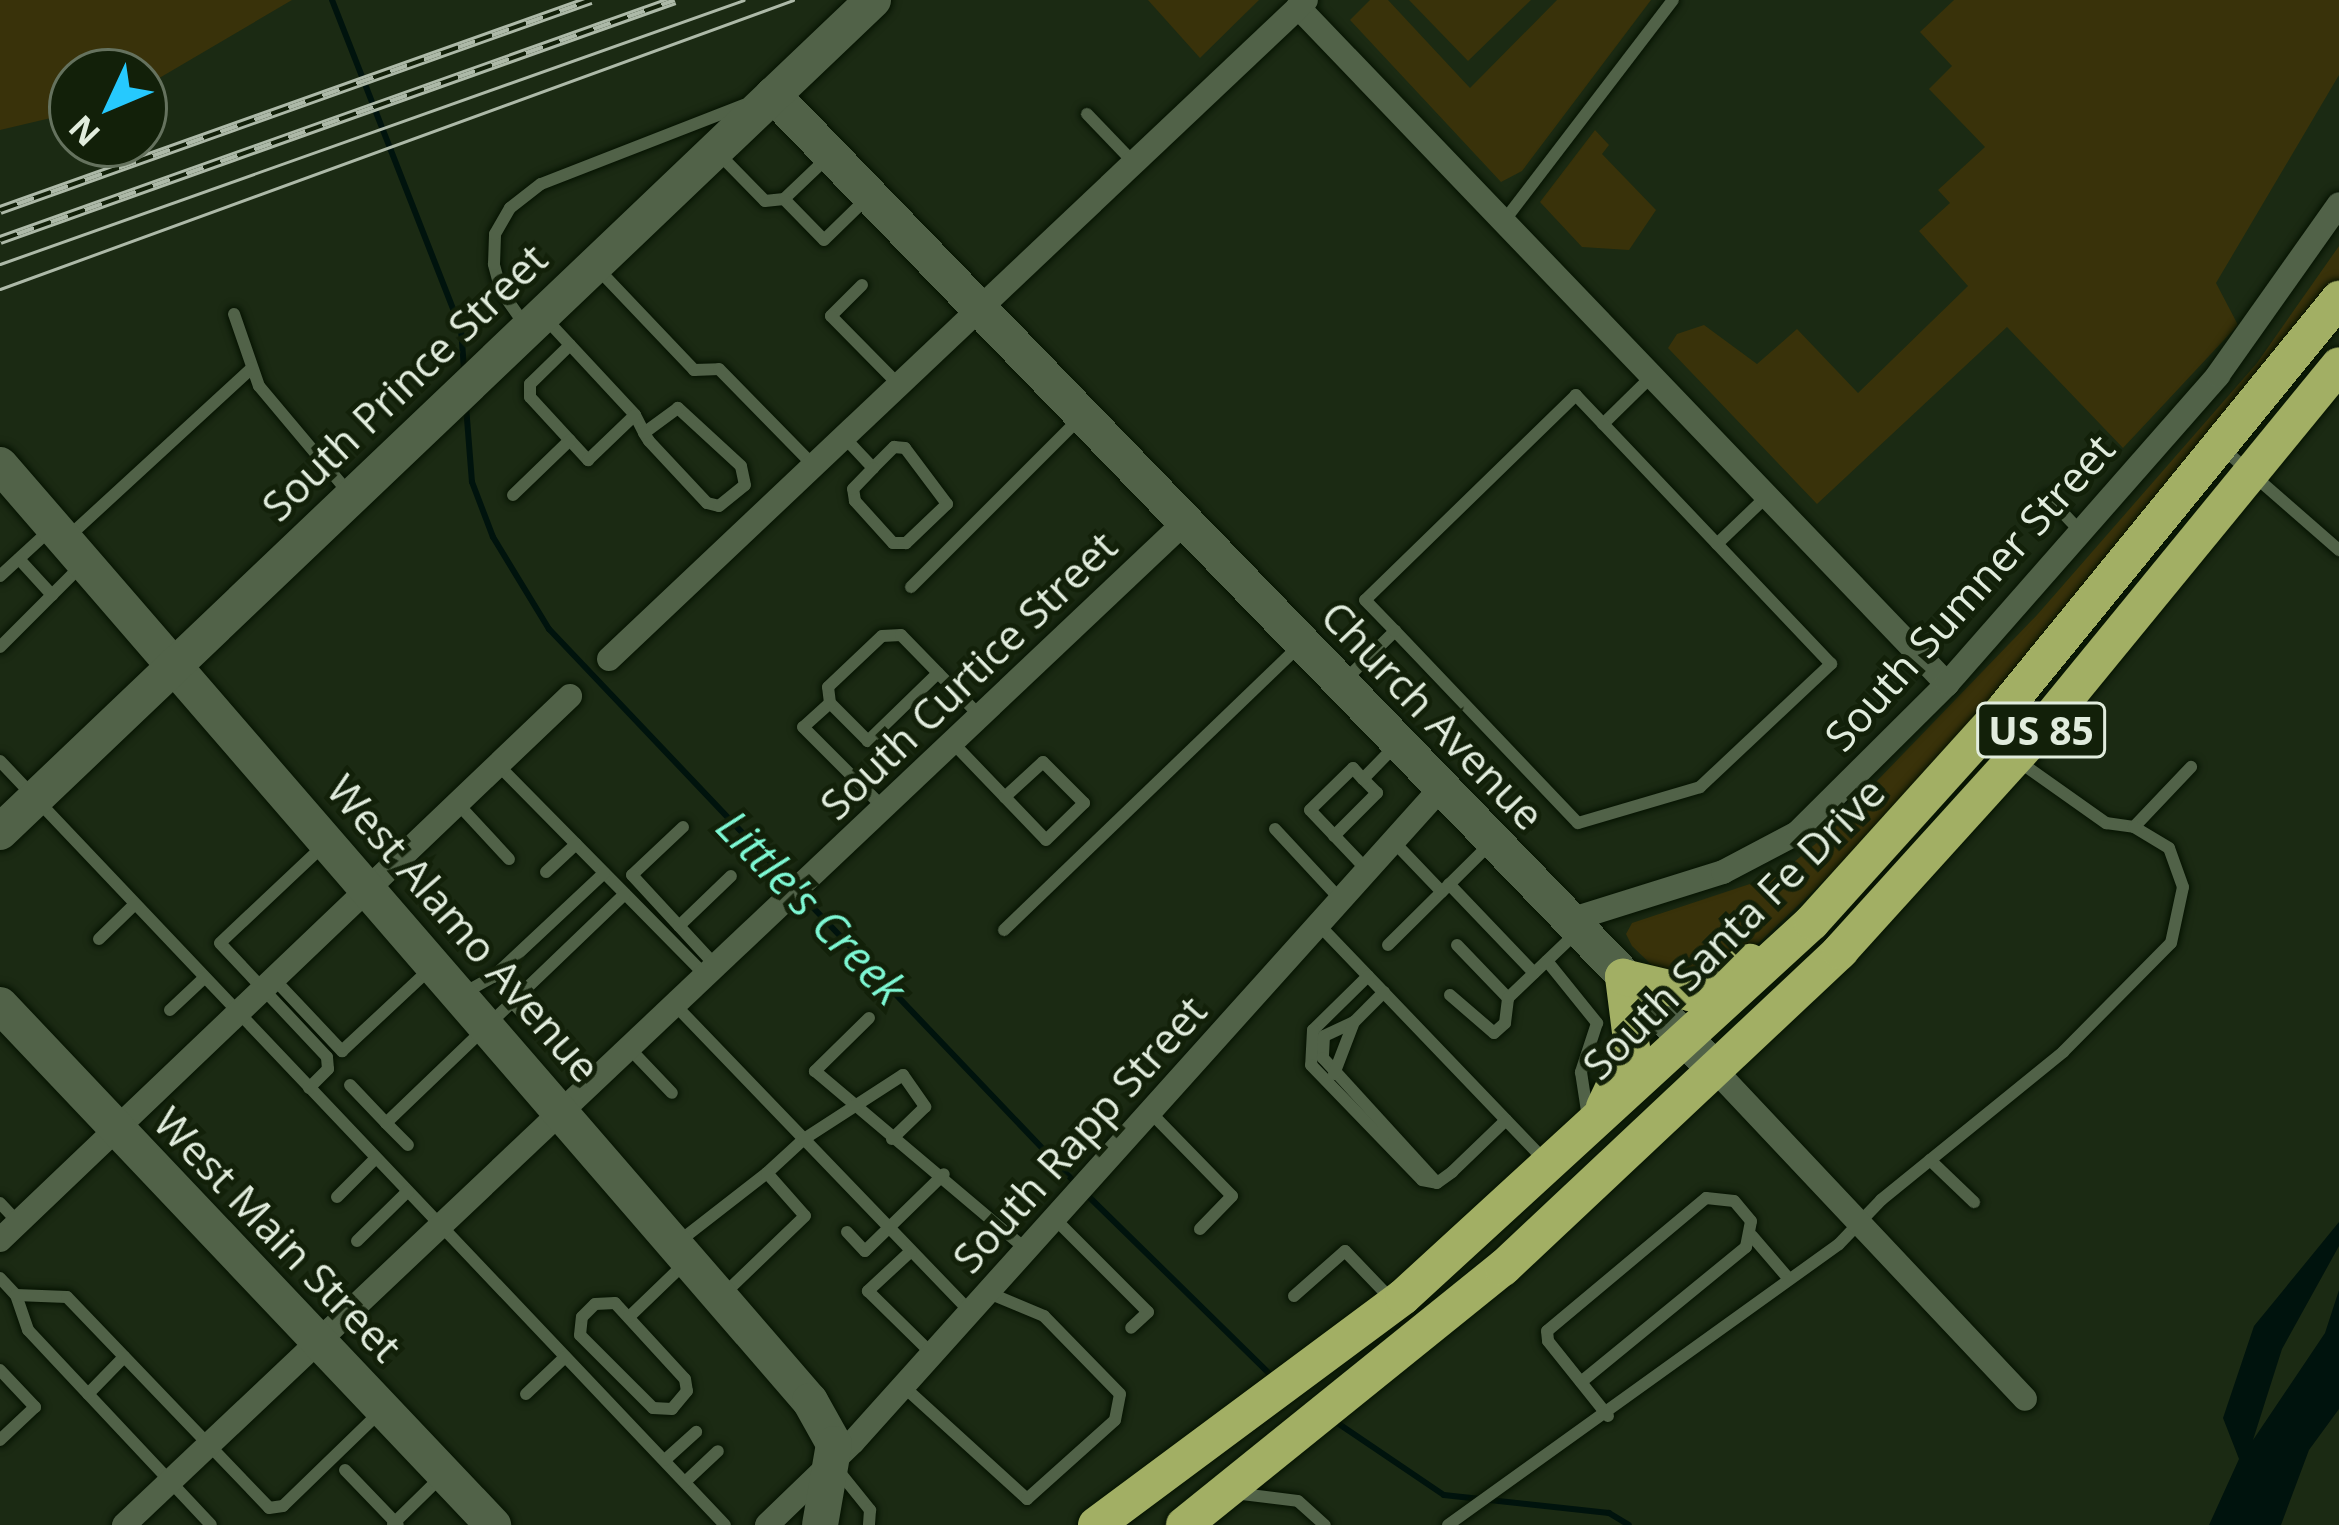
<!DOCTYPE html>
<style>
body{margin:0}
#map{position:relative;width:2339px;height:1525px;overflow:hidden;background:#1b2a13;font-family:"Open Sans",sans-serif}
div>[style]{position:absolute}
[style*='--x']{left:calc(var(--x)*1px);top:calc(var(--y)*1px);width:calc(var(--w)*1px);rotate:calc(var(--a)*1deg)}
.green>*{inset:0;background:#39320a}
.water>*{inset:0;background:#00130d}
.stream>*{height:6px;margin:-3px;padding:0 3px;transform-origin:3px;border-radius:3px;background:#00130d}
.roads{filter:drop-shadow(0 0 3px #051201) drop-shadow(0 0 3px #051201)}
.lane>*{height:12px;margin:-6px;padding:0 6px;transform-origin:6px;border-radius:6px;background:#516248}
.street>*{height:24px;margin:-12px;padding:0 12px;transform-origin:12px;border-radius:12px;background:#516248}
.secondary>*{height:36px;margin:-18px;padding:0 18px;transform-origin:18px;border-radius:18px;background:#516248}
.highway>*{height:36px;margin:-18px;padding:0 18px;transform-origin:18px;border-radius:18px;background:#a2af64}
.tram>*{height:3px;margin:-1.5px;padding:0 1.5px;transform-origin:1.5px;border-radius:1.5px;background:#adb9a8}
.rail>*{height:10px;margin-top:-5px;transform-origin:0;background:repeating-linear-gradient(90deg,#122009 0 18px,#adb9a8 0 36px);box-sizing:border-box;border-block:3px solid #adb9a8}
span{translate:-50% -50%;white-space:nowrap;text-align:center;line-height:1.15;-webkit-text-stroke:10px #122009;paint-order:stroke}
.shield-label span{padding:3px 9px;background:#122009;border:3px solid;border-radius:9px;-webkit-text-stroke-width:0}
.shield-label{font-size:39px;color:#e1ecdd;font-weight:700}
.street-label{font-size:42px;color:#e1ecdd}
.water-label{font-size:45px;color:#7df7d3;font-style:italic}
.north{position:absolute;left:48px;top:48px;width:120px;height:120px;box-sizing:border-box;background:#122009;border:3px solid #65725e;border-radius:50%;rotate:226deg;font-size:33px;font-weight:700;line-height:48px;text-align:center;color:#e1ecdd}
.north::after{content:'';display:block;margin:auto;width:42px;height:54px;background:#26c9fe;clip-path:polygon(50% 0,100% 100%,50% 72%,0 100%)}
</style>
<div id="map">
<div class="green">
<i style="clip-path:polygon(0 0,292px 0,144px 87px,144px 72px,72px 72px,72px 113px,0 130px)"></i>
<i style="clip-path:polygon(1148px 0,1259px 0,1200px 58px)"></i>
<i style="clip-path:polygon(1370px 0,1388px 0,1470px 88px,1557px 0,1651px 0,1522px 171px,1501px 182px,1350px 20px)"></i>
<i style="clip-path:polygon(1409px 0,1531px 0,1468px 61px)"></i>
<i style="clip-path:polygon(1954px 0,2339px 0,2339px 75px,2216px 283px,2238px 325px,2123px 448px,2007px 327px,1817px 504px,1668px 348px,1677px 334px,1704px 325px,1757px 364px,1797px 329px,1858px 393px,1968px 286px,1919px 231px,1950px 203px,1938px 190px,1985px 147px,1929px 89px,1952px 66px,1920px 32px)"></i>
<i style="clip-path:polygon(1595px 130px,1609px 145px,1602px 154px,1656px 210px,1629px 250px,1582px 247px,1540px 202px)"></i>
<i style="clip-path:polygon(2339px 246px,2339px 285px,2073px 612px,1838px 867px,1722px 978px,1662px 975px,1632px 946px,1626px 934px,1632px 923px,1780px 874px,1820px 840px,2037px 615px,2257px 363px)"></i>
</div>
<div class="water">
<i style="clip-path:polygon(2339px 1222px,2339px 1246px,2282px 1349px,2253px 1440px,2325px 1333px,2339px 1290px,2339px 1409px,2309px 1450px,2281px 1525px,2209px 1525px,2239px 1459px,2223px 1418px,2254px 1326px)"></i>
</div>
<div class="stream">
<i style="--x:332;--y:0;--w:353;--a:68.6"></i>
<i style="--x:461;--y:329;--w:40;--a:85.7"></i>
<i style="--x:466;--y:406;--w:76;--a:85.5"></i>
<i style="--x:472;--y:482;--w:59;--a:69.1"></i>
<i style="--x:493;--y:537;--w:108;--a:58.7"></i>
<i style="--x:549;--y:629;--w:356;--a:46.5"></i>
<i style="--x:803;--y:897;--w:395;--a:46.4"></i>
<i style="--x:1084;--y:1192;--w:263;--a:44.4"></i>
<i style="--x:1336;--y:1422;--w:130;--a:34.1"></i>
<i style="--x:1444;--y:1495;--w:166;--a:6.2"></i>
<i style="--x:1609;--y:1513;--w:23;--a:31"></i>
</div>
<div class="roads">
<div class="lane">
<i style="--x:1087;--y:114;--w:66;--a:46.2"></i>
<i style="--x:720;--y:155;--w:64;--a:45.6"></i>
<i style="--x:765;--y:201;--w:19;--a:-6"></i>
<i style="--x:784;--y:199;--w:58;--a:-43.6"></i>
<i style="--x:784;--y:199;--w:57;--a:45.7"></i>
<i style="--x:824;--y:240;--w:62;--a:-44.3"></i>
<i style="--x:1504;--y:221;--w:278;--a:-52.6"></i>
<i style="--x:597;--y:268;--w:141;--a:46.4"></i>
<i style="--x:694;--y:370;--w:25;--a:-2"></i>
<i style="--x:719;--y:369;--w:133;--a:45.6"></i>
<i style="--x:862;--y:285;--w:44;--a:135"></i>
<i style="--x:831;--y:316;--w:94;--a:45.4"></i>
<i style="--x:234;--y:314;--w:76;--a:70.9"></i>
<i style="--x:259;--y:386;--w:138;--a:50"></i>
<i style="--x:545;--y:318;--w:132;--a:47.1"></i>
<i style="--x:635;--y:415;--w:20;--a:63"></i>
<i style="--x:644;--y:433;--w:9;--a:58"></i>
<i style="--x:649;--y:441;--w:85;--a:46.9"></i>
<i style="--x:707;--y:503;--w:12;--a:14"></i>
<i style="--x:719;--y:506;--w:33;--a:-39"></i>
<i style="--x:745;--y:485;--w:19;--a:-102"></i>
<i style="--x:741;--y:466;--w:86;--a:-137.4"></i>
<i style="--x:678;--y:408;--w:42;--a:143.7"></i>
<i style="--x:525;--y:325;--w:42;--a:-125.2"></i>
<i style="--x:501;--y:291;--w:28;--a:-105"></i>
<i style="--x:494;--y:264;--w:30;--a:-88"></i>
<i style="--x:495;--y:234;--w:30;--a:-60"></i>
<i style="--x:510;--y:208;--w:39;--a:-38"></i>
<i style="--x:541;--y:184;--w:218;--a:-21.3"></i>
<i style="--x:570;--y:345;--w:56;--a:135.7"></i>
<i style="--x:530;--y:384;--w:13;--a:90"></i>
<i style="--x:530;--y:397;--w:86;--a:47.4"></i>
<i style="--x:588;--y:460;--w:65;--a:-43.8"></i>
<i style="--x:1603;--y:424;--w:69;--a:-44.4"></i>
<i style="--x:843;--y:436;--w:44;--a:46.8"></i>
<i style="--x:873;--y:468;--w:30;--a:-45"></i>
<i style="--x:894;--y:447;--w:11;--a:5"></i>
<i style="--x:905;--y:448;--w:70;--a:53.1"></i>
<i style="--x:947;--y:504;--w:57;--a:136.4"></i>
<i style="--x:906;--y:543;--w:13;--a:180"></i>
<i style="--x:893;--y:543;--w:57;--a:-132.1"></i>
<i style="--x:855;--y:501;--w:12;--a:-99"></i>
<i style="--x:853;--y:489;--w:29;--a:-46"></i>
<i style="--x:2221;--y:447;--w:157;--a:41.1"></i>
<i style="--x:513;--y:495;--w:79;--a:-44"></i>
<i style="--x:2048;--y:497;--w:47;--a:46.7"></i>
<i style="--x:67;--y:538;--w:251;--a:-42.6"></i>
<i style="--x:1717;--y:544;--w:69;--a:-43.8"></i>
<i style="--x:19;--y:559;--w:49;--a:47.5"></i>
<i style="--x:0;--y:576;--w:67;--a:-42.6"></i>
<i style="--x:911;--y:587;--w:239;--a:-45"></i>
<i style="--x:0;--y:647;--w:113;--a:-45"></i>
<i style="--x:938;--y:673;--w:98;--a:135.8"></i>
<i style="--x:868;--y:741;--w:54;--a:-135"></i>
<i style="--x:830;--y:703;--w:16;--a:-97"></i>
<i style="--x:828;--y:687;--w:74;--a:-43.4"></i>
<i style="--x:882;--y:636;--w:19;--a:-3"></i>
<i style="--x:901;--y:635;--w:113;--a:45.7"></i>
<i style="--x:1346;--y:679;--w:69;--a:-44.4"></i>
<i style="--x:1395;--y:631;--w:265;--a:46.4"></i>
<i style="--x:1578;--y:823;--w:127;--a:-16.4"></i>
<i style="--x:1700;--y:787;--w:180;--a:-43.2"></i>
<i style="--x:1831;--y:664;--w:371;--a:-133.5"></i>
<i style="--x:1576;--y:395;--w:294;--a:135.8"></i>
<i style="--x:1365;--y:600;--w:43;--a:45.9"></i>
<i style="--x:830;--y:703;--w:36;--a:138"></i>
<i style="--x:803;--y:727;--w:113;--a:45"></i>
<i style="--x:1983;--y:736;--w:151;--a:35.3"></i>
<i style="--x:2106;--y:823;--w:28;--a:8"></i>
<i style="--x:2134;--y:827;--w:83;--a:-46.5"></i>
<i style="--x:953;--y:743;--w:134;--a:46.2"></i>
<i style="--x:1046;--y:840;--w:53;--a:-44.2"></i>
<i style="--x:1084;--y:803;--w:58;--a:-135"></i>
<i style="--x:1043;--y:762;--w:52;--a:137.4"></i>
<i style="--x:0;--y:761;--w:1053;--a:46.5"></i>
<i style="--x:498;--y:765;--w:296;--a:45.4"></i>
<i style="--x:458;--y:804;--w:75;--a:47.2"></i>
<i style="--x:683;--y:827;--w:70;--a:136.7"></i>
<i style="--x:632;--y:875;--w:124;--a:47.3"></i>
<i style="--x:1275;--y:829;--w:97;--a:47.1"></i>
<i style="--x:1334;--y:836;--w:61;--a:-45"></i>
<i style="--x:1377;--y:793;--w:20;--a:-135"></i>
<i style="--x:1394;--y:842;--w:69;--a:46.2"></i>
<i style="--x:1368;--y:871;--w:84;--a:-133.6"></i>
<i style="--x:1310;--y:810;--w:60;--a:-44.3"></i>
<i style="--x:1353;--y:768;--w:15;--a:48"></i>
<i style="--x:1363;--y:779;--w:49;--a:-45.8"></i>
<i style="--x:546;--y:872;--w:41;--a:-43"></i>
<i style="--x:1449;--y:884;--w:123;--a:46.3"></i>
<i style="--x:679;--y:926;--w:72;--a:-43.9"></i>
<i style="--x:1320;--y:926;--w:328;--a:46.2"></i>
<i style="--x:1004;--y:930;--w:411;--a:-43.9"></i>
<i style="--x:99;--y:939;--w:50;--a:-44.2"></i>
<i style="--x:1388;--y:945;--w:146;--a:-44.7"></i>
<i style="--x:1457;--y:945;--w:74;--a:46.1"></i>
<i style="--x:1547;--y:961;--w:80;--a:51.1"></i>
<i style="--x:1597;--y:1023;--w:52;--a:108.1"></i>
<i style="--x:1581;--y:1072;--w:47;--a:81.3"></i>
<i style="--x:1368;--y:976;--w:77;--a:135.5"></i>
<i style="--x:1313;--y:1030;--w:35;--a:93"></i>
<i style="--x:1311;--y:1065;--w:160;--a:46"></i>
<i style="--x:1422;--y:1180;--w:15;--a:11"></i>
<i style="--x:1437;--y:1183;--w:19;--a:-36"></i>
<i style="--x:1452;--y:1172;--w:75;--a:-43.9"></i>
<i style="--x:275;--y:980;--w:98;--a:46.7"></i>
<i style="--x:342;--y:1051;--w:120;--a:-43"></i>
<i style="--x:1384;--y:992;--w:42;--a:135"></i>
<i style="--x:1354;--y:1022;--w:33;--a:155"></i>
<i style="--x:1324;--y:1036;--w:22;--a:93"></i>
<i style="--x:1323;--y:1058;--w:169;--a:47.6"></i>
<i style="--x:462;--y:994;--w:35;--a:-29"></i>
<i style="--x:493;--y:977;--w:152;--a:-43.1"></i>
<i style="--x:1450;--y:995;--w:58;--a:40.8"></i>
<i style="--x:1494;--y:1033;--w:15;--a:-42"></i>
<i style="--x:1505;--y:1023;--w:25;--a:-83"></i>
<i style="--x:1508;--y:998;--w:97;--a:-43.7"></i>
<i style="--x:512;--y:1002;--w:37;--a:47"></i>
<i style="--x:676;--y:1006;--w:424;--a:46.1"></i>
<i style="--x:170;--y:1010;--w:47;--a:-43.3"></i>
<i style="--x:869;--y:1018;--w:76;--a:135.5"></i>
<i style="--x:815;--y:1071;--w:277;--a:40.2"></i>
<i style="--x:629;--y:1048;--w:62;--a:46.3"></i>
<i style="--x:1334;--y:1074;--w:56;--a:-69"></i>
<i style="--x:350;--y:1085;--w:52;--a:46.5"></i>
<i style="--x:386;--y:1123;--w:331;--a:-43.8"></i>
<i style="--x:309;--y:1088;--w:27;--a:-45"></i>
<i style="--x:328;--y:1069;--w:12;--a:-95"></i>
<i style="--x:327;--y:1057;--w:156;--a:-133.2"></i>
<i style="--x:220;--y:943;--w:141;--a:-43.3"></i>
<i style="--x:1153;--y:1115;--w:113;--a:45.7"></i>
<i style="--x:1232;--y:1196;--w:46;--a:134.1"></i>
<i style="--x:386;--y:1123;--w:31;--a:45"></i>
<i style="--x:1930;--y:1160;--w:61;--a:43.7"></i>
<i style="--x:767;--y:1173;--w:50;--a:-42.6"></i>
<i style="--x:804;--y:1139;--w:118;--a:-32.9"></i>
<i style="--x:903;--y:1075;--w:39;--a:55"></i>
<i style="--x:925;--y:1107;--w:46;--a:135.9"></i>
<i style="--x:337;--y:1197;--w:55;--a:-45"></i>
<i style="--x:0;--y:1203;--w:26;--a:47"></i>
<i style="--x:1056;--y:1220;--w:130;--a:45"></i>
<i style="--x:1148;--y:1312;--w:23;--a:137"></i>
<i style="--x:847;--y:1232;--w:26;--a:47"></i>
<i style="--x:865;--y:1251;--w:110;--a:-44.3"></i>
<i style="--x:1752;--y:1236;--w:57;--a:49.3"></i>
<i style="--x:357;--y:1241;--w:71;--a:-44.4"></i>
<i style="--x:677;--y:1243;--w:114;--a:-37.9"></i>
<i style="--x:767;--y:1173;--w:57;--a:48.5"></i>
<i style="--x:805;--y:1216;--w:114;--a:136.1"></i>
<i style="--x:911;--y:1251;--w:59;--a:137.1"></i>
<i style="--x:868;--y:1291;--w:90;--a:44.5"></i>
<i style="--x:0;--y:1278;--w:23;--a:47"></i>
<i style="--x:16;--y:1295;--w:37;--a:71"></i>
<i style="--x:28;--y:1330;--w:267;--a:46.8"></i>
<i style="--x:16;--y:1295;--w:51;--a:2.2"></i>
<i style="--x:67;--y:1297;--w:292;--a:46.2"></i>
<i style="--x:269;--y:1508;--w:14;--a:-8"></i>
<i style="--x:283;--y:1506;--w:134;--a:-44.1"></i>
<i style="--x:1294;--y:1296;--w:68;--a:-41.4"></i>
<i style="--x:1345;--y:1251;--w:65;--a:46.2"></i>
<i style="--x:615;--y:1303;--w:103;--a:47.4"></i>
<i style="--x:685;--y:1379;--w:12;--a:81"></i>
<i style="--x:687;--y:1391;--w:23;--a:130"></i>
<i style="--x:672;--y:1409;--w:19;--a:-177"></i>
<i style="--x:653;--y:1408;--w:103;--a:-135"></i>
<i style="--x:580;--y:1335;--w:18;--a:-84"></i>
<i style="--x:582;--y:1317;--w:18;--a:-45"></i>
<i style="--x:595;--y:1304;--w:20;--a:-3"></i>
<i style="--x:629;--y:1317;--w:76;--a:-43.9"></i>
<i style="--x:0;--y:1370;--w:51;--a:46.6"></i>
<i style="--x:35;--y:1407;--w:48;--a:136.7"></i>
<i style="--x:1581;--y:1382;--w:213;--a:-39.3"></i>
<i style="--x:1746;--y:1247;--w:26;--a:-79"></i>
<i style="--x:1751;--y:1221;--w:26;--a:-130"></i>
<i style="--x:1734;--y:1201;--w:28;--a:-174"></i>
<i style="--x:1706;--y:1198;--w:207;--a:140.1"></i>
<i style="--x:1547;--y:1331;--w:10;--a:84"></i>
<i style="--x:1548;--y:1341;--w:96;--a:51.3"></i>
<i style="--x:903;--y:1386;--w:168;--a:42.3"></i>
<i style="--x:1027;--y:1499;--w:118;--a:-41.9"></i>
<i style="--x:1115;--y:1420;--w:26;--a:-79"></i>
<i style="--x:1120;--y:1394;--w:109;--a:-134.3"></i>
<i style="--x:1044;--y:1316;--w:60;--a:-157.3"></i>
<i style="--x:88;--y:1394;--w:52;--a:-45.8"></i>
<i style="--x:526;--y:1394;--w:54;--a:-43.5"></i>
<i style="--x:665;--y:1460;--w:42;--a:-42.1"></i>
<i style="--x:837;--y:1469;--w:53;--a:51.2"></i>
<i style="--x:870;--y:1510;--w:15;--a:94"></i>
<i style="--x:345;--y:1470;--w:76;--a:46.1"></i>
<i style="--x:685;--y:1482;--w:45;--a:-43.2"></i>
<i style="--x:1234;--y:1493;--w:64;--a:7.1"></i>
<i style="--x:1298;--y:1501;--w:36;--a:42"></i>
<i style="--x:393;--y:1524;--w:70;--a:-44.4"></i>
<i style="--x:1448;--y:1525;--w:481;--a:-35.7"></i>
<i style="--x:1839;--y:1244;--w:61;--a:-46.3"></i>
<i style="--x:1881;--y:1200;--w:235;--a:-39.1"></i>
<i style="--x:2063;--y:1052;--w:153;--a:-45.3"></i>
<i style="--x:2171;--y:943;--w:57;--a:-77.9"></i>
<i style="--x:2183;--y:887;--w:41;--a:-109.7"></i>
<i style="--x:2169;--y:848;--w:41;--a:-149"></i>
</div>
<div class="street">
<i style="--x:1298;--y:7;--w:938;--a:46.21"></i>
<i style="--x:609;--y:659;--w:959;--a:-43.39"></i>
<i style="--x:1570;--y:920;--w:160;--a:-17.4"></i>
<i style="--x:1723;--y:872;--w:84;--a:-27.8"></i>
<i style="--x:1797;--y:833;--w:211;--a:-44.8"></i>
<i style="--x:1947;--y:684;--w:411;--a:-48.7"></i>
<i style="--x:2218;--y:375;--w:209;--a:-54.7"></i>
<i style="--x:1717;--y:1072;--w:449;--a:46.7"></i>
<i style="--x:0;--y:1240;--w:788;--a:-43.66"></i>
<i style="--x:124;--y:1525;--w:1459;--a:-43.39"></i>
<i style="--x:767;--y:1525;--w:120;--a:-44"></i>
<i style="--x:853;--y:1442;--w:879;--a:-48.04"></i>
</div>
<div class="secondary">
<i style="--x:773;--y:95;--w:1359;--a:45.98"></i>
<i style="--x:0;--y:465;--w:1238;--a:49.13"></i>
<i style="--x:810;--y:1401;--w:49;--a:60.8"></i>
<i style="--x:834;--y:1444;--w:82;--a:99.8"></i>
<i style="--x:0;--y:832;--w:1206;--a:-43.62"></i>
<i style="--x:0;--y:1005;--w:717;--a:46.53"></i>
</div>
<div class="highway">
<i style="--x:1604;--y:1107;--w:65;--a:-64.6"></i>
<i style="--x:1632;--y:1048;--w:72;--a:-97.2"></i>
<i style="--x:1623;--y:977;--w:69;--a:13.4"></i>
<i style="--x:1690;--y:993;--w:68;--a:-27.3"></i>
<i style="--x:1096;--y:1525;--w:382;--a:-36.6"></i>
<i style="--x:1403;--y:1297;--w:555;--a:-42.52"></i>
<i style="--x:1812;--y:922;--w:290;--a:-47.9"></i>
<i style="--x:2006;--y:707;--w:527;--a:-50.78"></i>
<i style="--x:1184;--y:1525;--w:410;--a:-38.9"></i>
<i style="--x:1503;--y:1268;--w:463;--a:-43.2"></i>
<i style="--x:1840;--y:951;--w:294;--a:-47.8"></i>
<i style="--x:2038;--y:733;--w:475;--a:-50.7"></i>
</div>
</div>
<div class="tram">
<i style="--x:0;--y:264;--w:789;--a:-19.54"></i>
<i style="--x:0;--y:289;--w:844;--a:-20.02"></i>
</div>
<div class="rail">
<i style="--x:0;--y:210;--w:627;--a:-19.56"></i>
<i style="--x:0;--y:240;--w:716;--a:-19.57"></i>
</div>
<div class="shield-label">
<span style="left:2041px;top:730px">US 85</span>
</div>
<div class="street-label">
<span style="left:404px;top:382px;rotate:-44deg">South Prince Street</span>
<span style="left:1969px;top:592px;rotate:-48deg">South Sumner Street</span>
<span style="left:968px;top:675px;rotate:-44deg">South Curtice Street</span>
<span style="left:1433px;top:715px;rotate:46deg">Church Avenue</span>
<span style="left:464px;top:928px;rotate:49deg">West Alamo Avenue</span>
<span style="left:1733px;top:928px;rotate:-45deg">South Santa Fe Drive</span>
<span style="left:1079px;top:1134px;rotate:-48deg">South Rapp Street</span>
<span style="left:278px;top:1234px;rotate:46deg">West Main Street</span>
</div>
<div class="water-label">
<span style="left:812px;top:907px;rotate:46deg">Little's Creek</span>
</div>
<div class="north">N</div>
</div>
